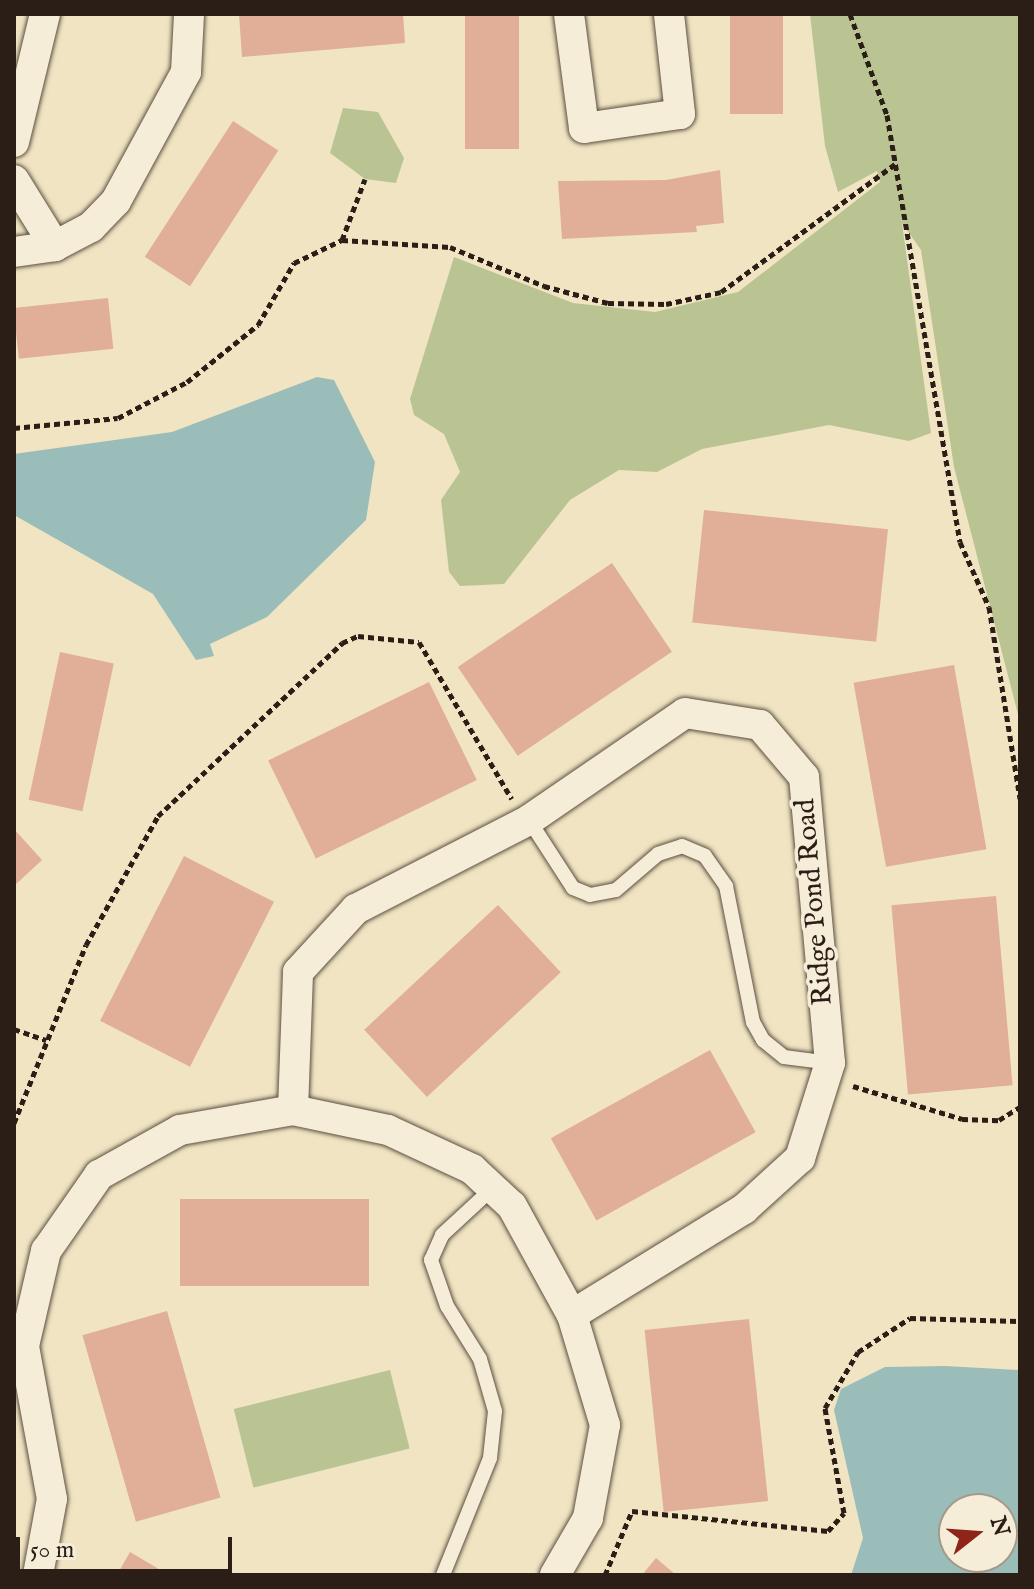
<!DOCTYPE html>
<style>
body{margin:0}
#map{position:relative;width:1034px;height:1589px;overflow:hidden;background:#f0e4c2;font-family:"IM FELL English",serif}
div>[style]{position:absolute}
[style*='--x']{left:calc(var(--x)*1px);top:calc(var(--y)*1px);width:calc(var(--w)*1px);rotate:calc(var(--a)*1deg)}
.green>*{inset:0;background:#bac493;transform-origin:0 0}
.water>*{inset:0;background:#9bbdba}
.building>*{inset:0;background:#e1af97;transform-origin:0 0}
.path>*{height:5px;margin-top:-2.5px;transform-origin:0;background:repeating-linear-gradient(90deg,#2b1e17 0 6px,transparent 0 10px)}
.roads{filter:drop-shadow(0 0 2px #5c5042) drop-shadow(0 0 2px #5c5042)}
.lane>*{height:14px;margin:-7px;padding:0 7px;transform-origin:7px;border-radius:7px;background:#f5edd7}
.street>*{height:30px;margin:-15px;padding:0 15px;transform-origin:15px;border-radius:15px;background:#f5edd7}
span{translate:-50% -50%;white-space:nowrap;text-align:center;line-height:1.15;-webkit-text-stroke:7px #f5edd7;paint-order:stroke}
.street-label{font-size:28px;color:#2b1e17}
.frame{position:absolute;inset:0;border:16px solid #2b1e17;pointer-events:none}
.north{position:absolute;left:938px;top:1493px;width:80px;height:80px;box-sizing:border-box;background:#f5edd7;border:2px solid #a49a8a;border-radius:50%;rotate:73deg;font-size:22px;font-weight:700;line-height:32px;text-align:center;color:#2b1e17}
.north::after{content:'';display:block;margin:auto;width:28px;height:36px;background:#8f2418;clip-path:polygon(50% 0,100% 100%,50% 72%,0 100%)}
.scale{position:absolute;left:16px;top:1537px;width:216px;height:36px;box-sizing:border-box;border:4px solid #2b1e17;border-top:0;padding-left:10px;font-size:24px;line-height:28px;white-space:nowrap;color:#2b1e17;-webkit-text-stroke:6px #f5edd7;paint-order:stroke}
</style>
<div id="map">
<div class="green">
<i style="clip-path:polygon(810px 14px,1020px 14px,1020px 722px,954px 467px,921px 250px,902px 223px,931px 433px,909px 441px,829px 425px,702px 449px,657px 472px,619px 470px,570px 500px,504px 584px,460px 586px,449px 572px,441px 500px,460px 472px,444px 434px,414px 415px,410px 399px,454px 257px,573px 303px,655px 312px,738px 292px,880px 182px,877px 171px,838px 192px,825px 146px)"></i>
<i style="clip-path:polygon(343px 108px,378px 112px,404px 158px,396px 183px,365px 179px,330px 153px)"></i>
<i style="left:390px;top:1370px;width:81px;height:161px;rotate:76deg"></i>
</div>
<div class="water">
<i style="clip-path:polygon(317px 377px,334px 380px,375px 462px,366px 520px,267px 617px,210px 644px,214px 656px,196px 660px,153px 594px,14px 515px,14px 454px,172px 432px)"></i>
<i style="clip-path:polygon(evenodd,945px 1366px,1020px 1370px,1020px 1575px,851px 1575px,863px 1538px,834px 1410px,841px 1389px,885px 1367px,945px 1366px,954px 1509px,1002px 1509px,1002px 1557px,954px 1557px,954px 1509px)"></i>
</div>
<div class="building">
<i style="clip-path:polygon(239px 14px,403px 14px,405px 43px,242px 57px)"></i>
<i style="left:465px;top:14px;width:54px;height:135px"></i>
<i style="left:730px;top:14px;width:53px;height:100px"></i>
<i style="left:233px;top:121px;width:54px;height:162px;rotate:33deg"></i>
<i style="clip-path:polygon(720px 170px,724px 223px,696px 226px,697px 232px,562px 239px,558px 181px,666px 180px)"></i>
<i style="left:108px;top:298px;width:51px;height:95px;rotate:84deg"></i>
<i style="left:704px;top:510px;width:185px;height:113px;rotate:6deg"></i>
<i style="left:612px;top:563px;width:107px;height:186px;rotate:56deg"></i>
<i style="left:60px;top:652px;width:55px;height:151px;rotate:12deg"></i>
<i style="left:954px;top:665px;width:187px;height:102px;rotate:80deg"></i>
<i style="left:429px;top:682px;width:109px;height:179px;rotate:64deg"></i>
<i style="clip-path:polygon(14px 829px,42px 860px,14px 886px)"></i>
<i style="left:184px;top:856px;width:101px;height:185px;rotate:27deg"></i>
<i style="left:996px;top:896px;width:190px;height:105px;rotate:85deg"></i>
<i style="left:498px;top:905px;width:92px;height:183px;rotate:47deg"></i>
<i style="left:710px;top:1050px;width:94px;height:182px;rotate:61deg"></i>
<i style="left:180px;top:1199px;width:189px;height:87px"></i>
<i style="left:167px;top:1311px;width:194px;height:88px;rotate:74deg"></i>
<i style="left:749px;top:1319px;width:183px;height:105px;rotate:84deg"></i>
<i style="clip-path:polygon(130px 1552px,169px 1575px,117px 1575px)"></i>
<i style="clip-path:polygon(656px 1558px,676px 1575px,642px 1575px)"></i>
</div>
<div class="path">
<i style="--x:850;--y:14;--w:108;--a:69.9"></i>
<i style="--x:887;--y:115;--w:433;--a:80.3"></i>
<i style="--x:960;--y:542;--w:71;--a:66"></i>
<i style="--x:989;--y:607;--w:194;--a:80.8"></i>
<i style="--x:342;--y:240;--w:65;--a:-69.3"></i>
<i style="--x:14;--y:428;--w:104;--a:-5.5"></i>
<i style="--x:118;--y:418;--w:78;--a:-27.6"></i>
<i style="--x:187;--y:382;--w:91;--a:-38.8"></i>
<i style="--x:258;--y:325;--w:72;--a:-59.9"></i>
<i style="--x:294;--y:263;--w:53;--a:-25.6"></i>
<i style="--x:342;--y:240;--w:108;--a:3.7"></i>
<i style="--x:450;--y:247;--w:102;--a:22.5"></i>
<i style="--x:544;--y:286;--w:66;--a:14.9"></i>
<i style="--x:608;--y:303;--w:58;--a:1"></i>
<i style="--x:666;--y:304;--w:56;--a:-12.3"></i>
<i style="--x:721;--y:292;--w:216;--a:-36.3"></i>
<i style="--x:14;--y:1029;--w:34;--a:19"></i>
<i style="--x:853;--y:1086;--w:114;--a:16.8"></i>
<i style="--x:962;--y:1119;--w:37;--a:2"></i>
<i style="--x:999;--y:1120;--w:25;--a:-32"></i>
<i style="--x:14;--y:1123;--w:192;--a:-68"></i>
<i style="--x:86;--y:945;--w:148;--a:-60.8"></i>
<i style="--x:158;--y:816;--w:253;--a:-43.2"></i>
<i style="--x:342;--y:643;--w:17;--a:-24"></i>
<i style="--x:358;--y:636;--w:61;--a:5.6"></i>
<i style="--x:419;--y:642;--w:182;--a:59.4"></i>
<i style="--x:605;--y:1575;--w:69;--a:-67.1"></i>
<i style="--x:632;--y:1511;--w:197;--a:5.8"></i>
<i style="--x:828;--y:1531;--w:24;--a:-48"></i>
<i style="--x:844;--y:1513;--w:107;--a:-100.3"></i>
<i style="--x:825;--y:1408;--w:65;--a:-59.5"></i>
<i style="--x:858;--y:1352;--w:62;--a:-33.2"></i>
<i style="--x:910;--y:1318;--w:110;--a:1.6"></i>
</div>
<div class="roads">
<div class="lane">
<i style="--x:529;--y:820;--w:81;--a:57.1"></i>
<i style="--x:573;--y:888;--w:18;--a:22"></i>
<i style="--x:590;--y:895;--w:26;--a:-11"></i>
<i style="--x:616;--y:890;--w:55;--a:-40.6"></i>
<i style="--x:658;--y:854;--w:25;--a:-18"></i>
<i style="--x:682;--y:846;--w:25;--a:23"></i>
<i style="--x:705;--y:856;--w:37;--a:55"></i>
<i style="--x:726;--y:886;--w:139;--a:78.8"></i>
<i style="--x:753;--y:1022;--w:21;--a:61"></i>
<i style="--x:763;--y:1040;--w:27;--a:39"></i>
<i style="--x:784;--y:1057;--w:46;--a:7.4"></i>
<i style="--x:443;--y:1575;--w:126;--a:-68.1"></i>
<i style="--x:490;--y:1458;--w:47;--a:-83.9"></i>
<i style="--x:495;--y:1411;--w:54;--a:-106.1"></i>
<i style="--x:480;--y:1359;--w:62;--a:-121.9"></i>
<i style="--x:447;--y:1306;--w:49;--a:-109.2"></i>
<i style="--x:431;--y:1260;--w:27;--a:-66"></i>
<i style="--x:442;--y:1235;--w:69;--a:-42.7"></i>
</div>
<div class="street">
<i style="--x:569;--y:14;--w:115;--a:82.5"></i>
<i style="--x:584;--y:128;--w:97;--a:-8.3"></i>
<i style="--x:680;--y:114;--w:101;--a:-96.3"></i>
<i style="--x:14;--y:142;--w:132;--a:-76.4"></i>
<i style="--x:14;--y:180;--w:78;--a:58.2"></i>
<i style="--x:14;--y:252;--w:41;--a:-8.3"></i>
<i style="--x:55;--y:246;--w:41;--a:-27.8"></i>
<i style="--x:91;--y:227;--w:36;--a:-46"></i>
<i style="--x:116;--y:201;--w:147;--a:-61.5"></i>
<i style="--x:186;--y:72;--w:58;--a:-87"></i>
<i style="--x:293;--y:1110;--w:138;--a:-87.9"></i>
<i style="--x:298;--y:972;--w:86;--a:-47.4"></i>
<i style="--x:356;--y:909;--w:195;--a:-27.2"></i>
<i style="--x:529;--y:820;--w:189;--a:-34.4"></i>
<i style="--x:685;--y:713;--w:76;--a:9.1"></i>
<i style="--x:760;--y:725;--w:68;--a:49.8"></i>
<i style="--x:804;--y:777;--w:287;--a:84.8"></i>
<i style="--x:830;--y:1063;--w:100;--a:107.5"></i>
<i style="--x:800;--y:1158;--w:76;--a:137.7"></i>
<i style="--x:744;--y:1209;--w:202;--a:148.4"></i>
<i style="--x:38;--y:1575;--w:77;--a:-79.6"></i>
<i style="--x:52;--y:1499;--w:156;--a:-100.4"></i>
<i style="--x:24;--y:1346;--w:98;--a:-77"></i>
<i style="--x:46;--y:1251;--w:93;--a:-55.1"></i>
<i style="--x:99;--y:1175;--w:93;--a:-29.1"></i>
<i style="--x:180;--y:1130;--w:115;--a:-10"></i>
<i style="--x:293;--y:1110;--w:97;--a:11.9"></i>
<i style="--x:388;--y:1130;--w:93;--a:24.9"></i>
<i style="--x:472;--y:1169;--w:54;--a:42.8"></i>
<i style="--x:512;--y:1206;--w:124;--a:61.2"></i>
<i style="--x:572;--y:1315;--w:115;--a:73.3"></i>
<i style="--x:605;--y:1425;--w:95;--a:100.4"></i>
<i style="--x:588;--y:1518;--w:66;--a:120.1"></i>
</div>
</div>
<div class="street-label">
<span style="left:815px;top:902px;rotate:-95deg">Ridge Pond Road</span>
</div>
<div class="frame"></div>
<div class="north">N</div>
<div class="scale">50 m</div>
</div>
